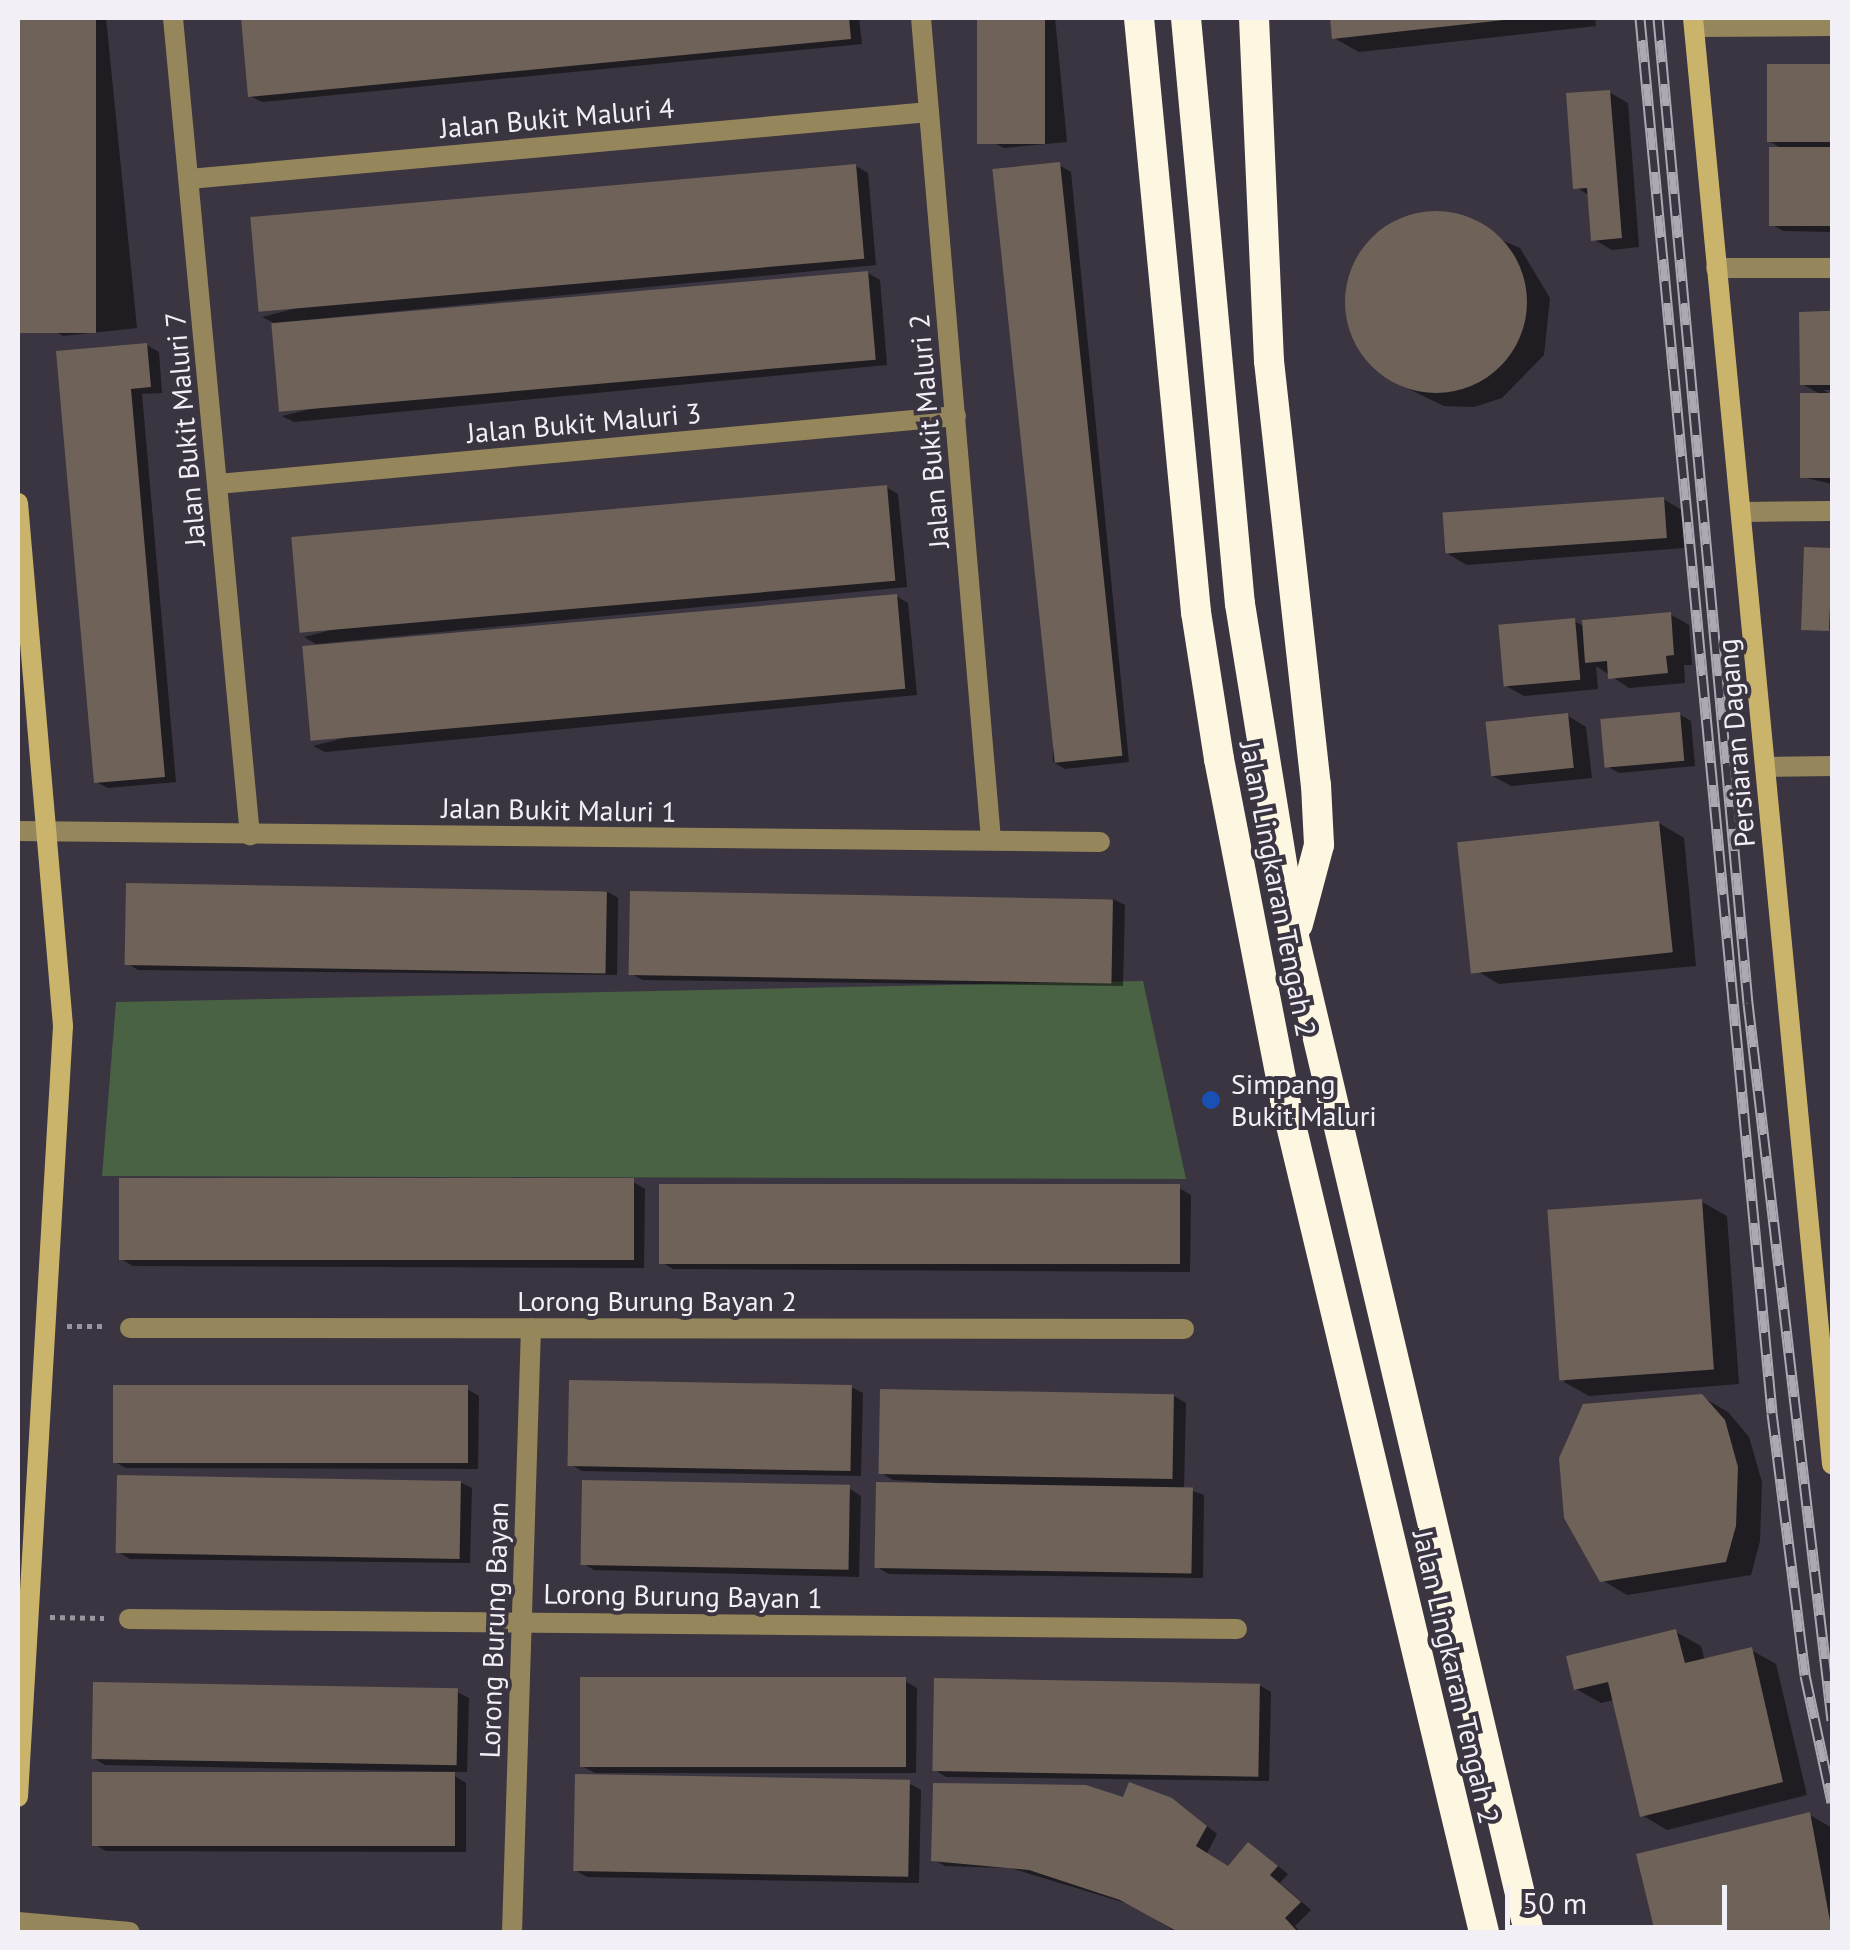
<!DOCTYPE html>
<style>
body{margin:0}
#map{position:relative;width:1850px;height:1950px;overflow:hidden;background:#3a3540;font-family:"PT Sans",sans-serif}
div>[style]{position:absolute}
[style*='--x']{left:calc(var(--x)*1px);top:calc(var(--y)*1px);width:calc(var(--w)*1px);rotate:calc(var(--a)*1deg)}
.green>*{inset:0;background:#496243}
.shadow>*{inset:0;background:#0007;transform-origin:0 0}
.building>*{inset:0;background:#6e6259;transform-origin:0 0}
.round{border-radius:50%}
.path>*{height:5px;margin-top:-2.5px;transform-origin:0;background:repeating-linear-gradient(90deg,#9a969f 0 5px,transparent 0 10px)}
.street>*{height:20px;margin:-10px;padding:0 10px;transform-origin:10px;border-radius:10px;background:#95875b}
.secondary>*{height:20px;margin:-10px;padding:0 10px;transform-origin:10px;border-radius:10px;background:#cab36b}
.highway>*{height:30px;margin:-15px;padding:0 15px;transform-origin:15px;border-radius:15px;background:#fdf7e2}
.rail>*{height:11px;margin-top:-5.5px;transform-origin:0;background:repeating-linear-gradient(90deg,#3a3540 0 22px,#ada9b2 0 44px);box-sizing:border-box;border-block:2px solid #ada9b2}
.dots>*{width:28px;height:28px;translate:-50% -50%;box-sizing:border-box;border:5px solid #3a3540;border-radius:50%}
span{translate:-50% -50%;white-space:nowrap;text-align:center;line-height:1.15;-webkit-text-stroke:8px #3a3540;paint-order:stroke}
.street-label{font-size:28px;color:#f2eff6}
.poi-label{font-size:28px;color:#f2eff6}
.left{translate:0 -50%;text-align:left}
.frame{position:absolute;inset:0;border:20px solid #f2eff6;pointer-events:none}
.scale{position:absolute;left:1505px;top:1885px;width:222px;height:45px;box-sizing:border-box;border:5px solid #f2eff6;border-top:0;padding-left:12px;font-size:30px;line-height:35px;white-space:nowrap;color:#f2eff6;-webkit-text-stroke:8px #3a3540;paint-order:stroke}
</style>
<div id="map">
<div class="green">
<i style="clip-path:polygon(1143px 981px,1186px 1179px,102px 1176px,116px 1002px)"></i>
</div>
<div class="shadow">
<i style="clip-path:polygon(21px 18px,106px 18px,137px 328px,63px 336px,51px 329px)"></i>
<i style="clip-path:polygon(243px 18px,859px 18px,862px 44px,262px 102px,250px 96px)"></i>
<i style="clip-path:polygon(980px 18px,1055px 18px,1067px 142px,1004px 148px,992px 142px)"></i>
<i style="clip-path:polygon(1332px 18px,1595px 18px,1596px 26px,1359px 52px,1334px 38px)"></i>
<i style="clip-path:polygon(1832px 67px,1832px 232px,1783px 231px,1771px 224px,1784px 150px,1769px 141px,1769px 68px)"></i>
<i style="clip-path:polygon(1609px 92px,1628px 103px,1639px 247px,1612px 250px,1593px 239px,1590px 196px,1576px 187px)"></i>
<i style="clip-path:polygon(1059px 165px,1071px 172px,1129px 762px,1065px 769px,1053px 762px)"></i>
<i style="clip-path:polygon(856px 166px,868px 173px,876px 265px,274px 323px,262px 317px)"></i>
<i style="clip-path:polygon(1439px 213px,1520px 248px,1550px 298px,1544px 355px,1502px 398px,1474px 407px,1444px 406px,1390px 380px,1367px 361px,1346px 306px,1363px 250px,1384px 229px)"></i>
<i style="clip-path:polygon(868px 273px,880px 280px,887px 365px,294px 422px,282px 416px)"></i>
<i style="clip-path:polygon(1802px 314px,1832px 314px,1832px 390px,1823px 390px,1832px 395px,1832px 484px,1802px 477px,1822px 395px,1802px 384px)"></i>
<i style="clip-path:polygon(147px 345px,159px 352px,162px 393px,142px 394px,176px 782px,108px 788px,96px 782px,59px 354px)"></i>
<i style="clip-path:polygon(886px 487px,898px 494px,907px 587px,316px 644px,304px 637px)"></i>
<i style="clip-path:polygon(1663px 499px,1682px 510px,1684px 548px,1467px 565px,1448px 554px)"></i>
<i style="left:1807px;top:550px;width:25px;height:79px"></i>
<i style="clip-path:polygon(896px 596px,908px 603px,917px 695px,325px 752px,313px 746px)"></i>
<i style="clip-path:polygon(1670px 614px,1689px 625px,1692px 665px,1684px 665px,1685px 683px,1629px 688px,1596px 666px,1598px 689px,1524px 696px,1506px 686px,1574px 621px,1585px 627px)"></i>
<i style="clip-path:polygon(1679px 714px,1691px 721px,1695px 766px,1619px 773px,1607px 766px)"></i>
<i style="clip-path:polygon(1568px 716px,1586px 727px,1592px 778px,1511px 786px,1493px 776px)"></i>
<i style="clip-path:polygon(1659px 823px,1684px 838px,1696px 966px,1499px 984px,1474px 969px)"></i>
<i style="clip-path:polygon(606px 891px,618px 898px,617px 975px,138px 970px,127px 963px)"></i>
<i style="clip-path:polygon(1113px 899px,1125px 905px,1123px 986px,643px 980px,631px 974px)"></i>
<i style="clip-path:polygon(633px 1182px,645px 1189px,644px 1268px,133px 1266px,121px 1259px)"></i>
<i style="clip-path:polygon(1179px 1188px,1191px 1195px,1190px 1272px,673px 1269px,661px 1262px)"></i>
<i style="clip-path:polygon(1702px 1202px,1727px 1216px,1739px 1384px,1589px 1396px,1564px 1382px)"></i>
<i style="clip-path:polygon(851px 1387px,863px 1393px,861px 1476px,582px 1471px,570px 1464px)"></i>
<i style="clip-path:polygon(467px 1389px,479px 1396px,478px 1469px,126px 1468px,115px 1462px)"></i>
<i style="clip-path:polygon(1174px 1396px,1186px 1403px,1184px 1488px,1204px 1495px,1203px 1578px,889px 1574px,877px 1567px,990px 1486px,893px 1480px,881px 1473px)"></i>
<i style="clip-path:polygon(1702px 1397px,1728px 1412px,1749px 1437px,1762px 1482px,1760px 1541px,1751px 1575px,1627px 1595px,1602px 1580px)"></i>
<i style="clip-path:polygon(460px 1482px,472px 1488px,470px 1563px,130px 1559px,118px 1552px)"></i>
<i style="clip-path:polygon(850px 1489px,861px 1496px,859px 1577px,594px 1570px,582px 1563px)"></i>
<i style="clip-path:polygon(1676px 1632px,1701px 1646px,1705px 1661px,1751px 1650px,1776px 1664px,1807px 1795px,1667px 1830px,1642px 1815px,1614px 1700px,1601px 1703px,1576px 1689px)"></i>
<i style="clip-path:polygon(905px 1681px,917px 1688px,916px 1773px,595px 1773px,582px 1766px)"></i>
<i style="clip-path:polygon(1259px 1685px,1271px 1692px,1269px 1781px,946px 1777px,935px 1770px)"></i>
<i style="clip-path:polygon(457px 1692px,469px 1698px,467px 1772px,105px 1765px,93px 1758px)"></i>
<i style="clip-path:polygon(448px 1772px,466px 1783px,466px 1852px,106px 1851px,94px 1844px)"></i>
<i style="clip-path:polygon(910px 1784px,921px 1790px,919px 1883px,587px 1877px,575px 1870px)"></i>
<i style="clip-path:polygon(1124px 1800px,1184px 1808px,1217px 1834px,1206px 1855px,1229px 1869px,1260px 1852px,1288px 1874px,1280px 1883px,1311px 1910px,1295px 1926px,1300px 1932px,1176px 1932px,1132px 1905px,1010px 1868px,945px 1866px,933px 1859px)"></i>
<i style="clip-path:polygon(1810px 1815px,1832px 1828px,1832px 1932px,1657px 1932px,1639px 1856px)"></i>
</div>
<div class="building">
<i style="left:18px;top:18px;width:78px;height:315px"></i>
<i style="clip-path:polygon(241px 18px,849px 18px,851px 39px,248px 97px)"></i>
<i style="left:977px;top:18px;width:68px;height:126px"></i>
<i style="clip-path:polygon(1330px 18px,1504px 18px,1504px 20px,1332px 39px)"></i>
<i style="left:1832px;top:64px;width:78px;height:65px;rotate:90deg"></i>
<i style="clip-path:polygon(1610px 90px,1622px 238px,1591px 241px,1587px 188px,1573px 189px,1566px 93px)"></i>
<i style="left:1769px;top:147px;width:63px;height:79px"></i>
<i style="left:1060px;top:162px;width:597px;height:68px;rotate:84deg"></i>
<i style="left:856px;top:164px;width:95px;height:608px;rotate:85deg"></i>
<i class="round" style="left:1345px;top:211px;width:182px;height:182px"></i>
<i style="left:868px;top:271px;width:89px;height:599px;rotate:85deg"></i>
<i style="clip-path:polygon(1825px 311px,1832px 311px,1832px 385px,1800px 385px,1799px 312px)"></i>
<i style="clip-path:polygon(147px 343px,151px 387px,131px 389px,165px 777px,94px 783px,56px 351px)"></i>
<i style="left:1800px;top:393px;width:32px;height:85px"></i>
<i style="left:887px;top:485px;width:96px;height:598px;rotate:85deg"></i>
<i style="left:1664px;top:497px;width:41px;height:222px;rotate:86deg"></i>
<i style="left:1804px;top:547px;width:28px;height:83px;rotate:2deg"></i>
<i style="left:897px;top:594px;width:95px;height:597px;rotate:85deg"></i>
<i style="clip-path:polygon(1671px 612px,1674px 655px,1666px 656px,1668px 673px,1608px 679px,1607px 661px,1585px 663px,1582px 620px)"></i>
<i style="left:1575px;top:618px;width:62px;height:77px;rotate:85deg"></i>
<i style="left:1680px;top:712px;width:49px;height:80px;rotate:85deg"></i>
<i style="left:1568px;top:713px;width:55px;height:83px;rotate:84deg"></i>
<i style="left:1659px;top:821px;width:132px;height:203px;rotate:84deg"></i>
<i style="left:126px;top:883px;width:481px;height:82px;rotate:1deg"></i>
<i style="left:630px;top:891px;width:483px;height:84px;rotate:1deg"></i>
<i style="left:119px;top:1178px;width:515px;height:82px"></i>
<i style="left:659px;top:1184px;width:521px;height:80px"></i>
<i style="left:1702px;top:1199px;width:171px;height:155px;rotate:86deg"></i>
<i style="left:569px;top:1380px;width:283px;height:86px;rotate:1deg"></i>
<i style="left:113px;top:1385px;width:355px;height:78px"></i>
<i style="left:880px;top:1389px;width:294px;height:85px;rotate:1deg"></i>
<i style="clip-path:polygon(1702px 1394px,1725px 1420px,1738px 1467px,1736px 1526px,1726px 1562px,1600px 1582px,1564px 1518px,1559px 1458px,1583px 1404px)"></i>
<i style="left:117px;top:1475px;width:344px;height:78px;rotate:1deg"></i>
<i style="left:582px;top:1480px;width:268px;height:85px;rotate:1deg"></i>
<i style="left:876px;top:1482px;width:317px;height:86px;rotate:1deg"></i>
<i style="clip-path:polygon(1676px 1629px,1685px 1663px,1752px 1647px,1783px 1782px,1640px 1817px,1608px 1682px,1574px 1690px,1566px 1656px)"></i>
<i style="left:580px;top:1677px;width:326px;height:90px"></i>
<i style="left:934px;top:1678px;width:326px;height:93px;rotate:1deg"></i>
<i style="left:93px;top:1682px;width:365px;height:77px;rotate:1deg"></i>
<i style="left:92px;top:1772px;width:363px;height:74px"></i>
<i style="left:575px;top:1774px;width:335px;height:97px;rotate:1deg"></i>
<i style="clip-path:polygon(1129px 1782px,1172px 1798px,1207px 1826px,1196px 1846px,1228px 1866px,1248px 1842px,1278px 1866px,1270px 1875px,1301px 1902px,1285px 1918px,1298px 1932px,1178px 1932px,1120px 1900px,1029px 1870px,931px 1861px,933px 1783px,1086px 1785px,1123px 1797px)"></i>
<i style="clip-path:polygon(1810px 1812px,1832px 1932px,1655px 1932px,1636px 1854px)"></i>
</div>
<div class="path">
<i style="--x:67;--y:1326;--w:39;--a:0"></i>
<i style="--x:50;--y:1617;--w:54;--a:1.1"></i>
</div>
<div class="street">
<i style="--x:173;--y:18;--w:821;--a:84.62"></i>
<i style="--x:921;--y:18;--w:825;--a:85.13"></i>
<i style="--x:1694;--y:27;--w:138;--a:-0.4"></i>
<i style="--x:189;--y:179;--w:743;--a:-5.17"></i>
<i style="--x:1716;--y:268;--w:116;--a:0"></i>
<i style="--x:218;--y:484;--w:741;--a:-5.26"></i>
<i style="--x:1742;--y:512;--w:90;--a:-0.6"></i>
<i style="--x:1765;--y:767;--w:67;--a:-0.9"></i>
<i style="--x:18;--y:831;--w:1082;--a:0.58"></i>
<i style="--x:130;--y:1328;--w:1054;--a:0.05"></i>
<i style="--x:129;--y:1619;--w:1108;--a:0.52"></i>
<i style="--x:18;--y:1922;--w:112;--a:5.1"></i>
<i style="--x:512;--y:1932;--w:604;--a:-88.2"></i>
</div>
<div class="secondary">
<i style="--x:1693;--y:18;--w:1453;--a:84.51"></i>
<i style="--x:18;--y:503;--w:525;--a:85.08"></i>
<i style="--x:63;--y:1026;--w:772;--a:93.34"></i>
</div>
<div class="highway">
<i style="--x:1139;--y:18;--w:597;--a:84.52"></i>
<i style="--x:1196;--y:612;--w:149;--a:81.1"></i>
<i style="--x:1219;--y:759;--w:347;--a:79"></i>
<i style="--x:1285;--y:1100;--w:855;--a:76.55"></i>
<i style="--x:1186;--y:18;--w:588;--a:84.74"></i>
<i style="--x:1240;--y:604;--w:337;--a:80.8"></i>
<i style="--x:1294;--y:937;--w:1022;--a:76.71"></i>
<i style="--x:1254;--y:18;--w:343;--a:87.5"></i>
<i style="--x:1269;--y:361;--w:427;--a:83.7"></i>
<i style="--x:1316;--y:785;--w:60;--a:87.1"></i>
<i style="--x:1319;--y:845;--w:82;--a:104.9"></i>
</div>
<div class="rail">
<i style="--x:1640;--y:18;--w:1401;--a:84.59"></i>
<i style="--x:1772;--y:1413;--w:264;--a:82.8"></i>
<i style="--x:1805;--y:1675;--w:130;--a:78"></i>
<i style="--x:1658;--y:18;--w:989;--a:84.78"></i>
<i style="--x:1748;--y:1003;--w:722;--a:83.32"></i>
</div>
<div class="dots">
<i style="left:1211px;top:1100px;background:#1a4fb4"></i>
</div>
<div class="street-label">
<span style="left:557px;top:118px;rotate:-5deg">Jalan Bukit Maluri 4</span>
<span style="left:584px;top:423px;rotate:-5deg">Jalan Bukit Maluri 3</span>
<span style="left:185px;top:429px;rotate:-95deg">Jalan Bukit Maluri 7</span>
<span style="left:929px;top:431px;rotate:-95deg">Jalan Bukit Maluri 2</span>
<span style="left:1736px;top:743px;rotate:-95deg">Persiaran Dagang</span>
<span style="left:559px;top:810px;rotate:1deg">Jalan Bukit Maluri 1</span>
<span style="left:1278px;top:889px;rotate:79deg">Jalan Lingkaran Tengah 2</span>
<span style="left:657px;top:1301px">Lorong Burung Bayan 2</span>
<span style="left:683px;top:1596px;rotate:1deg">Lorong Burung Bayan 1</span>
<span style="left:494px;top:1630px;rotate:-88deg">Lorong Burung Bayan</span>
<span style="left:1456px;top:1677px;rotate:77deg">Jalan Lingkaran Tengah 2</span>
</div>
<div class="poi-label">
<span class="left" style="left:1231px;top:1100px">Simpang<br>Bukit Maluri</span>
</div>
<div class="frame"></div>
<div class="scale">50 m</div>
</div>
